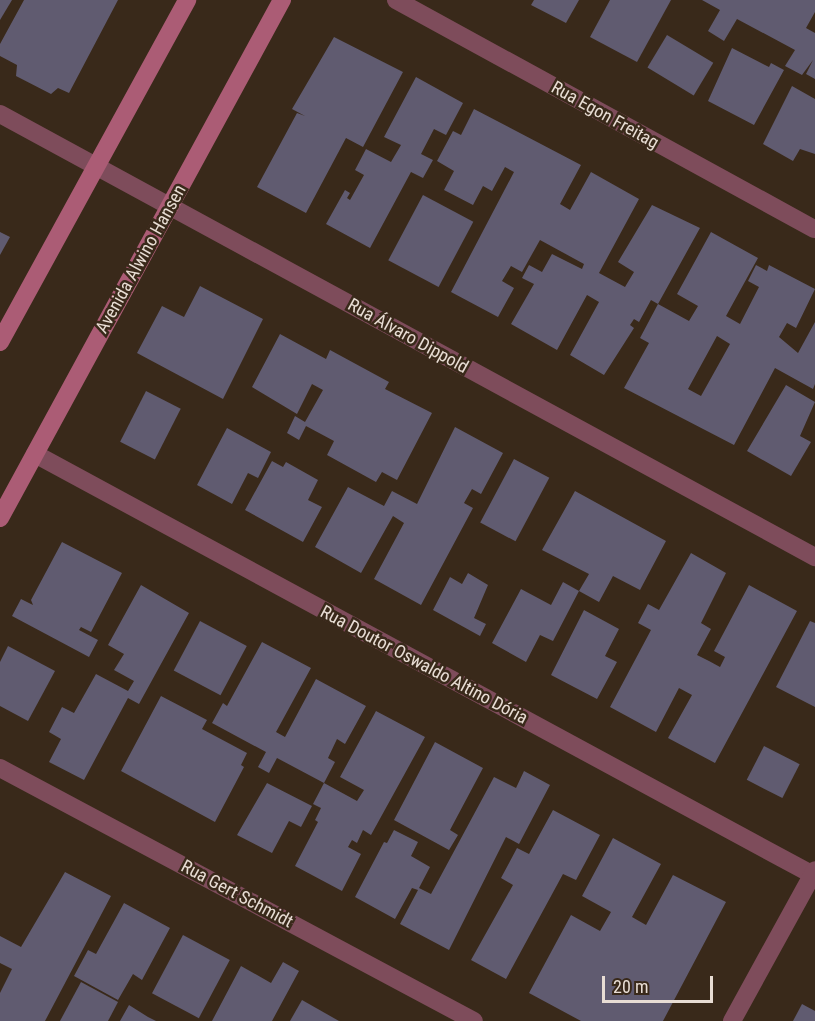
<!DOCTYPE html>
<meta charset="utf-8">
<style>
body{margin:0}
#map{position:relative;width:815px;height:1021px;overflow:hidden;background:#39291a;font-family:"Roboto Condensed",sans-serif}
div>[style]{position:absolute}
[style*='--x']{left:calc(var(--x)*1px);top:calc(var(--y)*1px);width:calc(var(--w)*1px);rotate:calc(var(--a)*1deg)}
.building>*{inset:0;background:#605b70;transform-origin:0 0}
.street>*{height:18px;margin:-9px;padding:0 9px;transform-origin:9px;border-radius:9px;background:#7e4c5b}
.secondary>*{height:18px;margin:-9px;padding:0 9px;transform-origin:9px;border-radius:9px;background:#ab5c75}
span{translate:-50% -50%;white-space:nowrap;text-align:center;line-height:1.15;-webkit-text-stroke:5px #39291a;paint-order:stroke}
.street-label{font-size:18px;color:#e8ddd4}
.scale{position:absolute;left:602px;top:976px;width:111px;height:27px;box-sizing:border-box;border:3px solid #e8ddd4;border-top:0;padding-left:8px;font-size:18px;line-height:21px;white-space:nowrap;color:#e8ddd4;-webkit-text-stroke:4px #39291a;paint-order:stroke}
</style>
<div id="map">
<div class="building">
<i style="clip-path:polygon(0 0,12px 0,0 20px)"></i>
<i style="clip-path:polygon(24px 0,118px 0,69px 93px,58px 88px,51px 94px,16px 76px,17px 65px,0 56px,0 44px)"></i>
<i style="clip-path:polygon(534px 0,579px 0,566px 23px,531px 5px)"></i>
<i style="clip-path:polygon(610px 0,671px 0,637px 62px,590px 37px)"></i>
<i style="clip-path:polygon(702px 0,815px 0,815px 12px,806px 28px,815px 33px,815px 79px,806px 74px,813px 60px,802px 75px,785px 66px,795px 50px,737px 19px,724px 41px,708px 31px,720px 10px)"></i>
<i style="left:667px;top:35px;width:54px;height:38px;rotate:31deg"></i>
<i style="clip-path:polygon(334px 37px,403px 72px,363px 147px,346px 138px,306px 213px,257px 187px,297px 113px,305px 116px,292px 109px)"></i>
<i style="clip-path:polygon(732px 48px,769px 67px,771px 63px,784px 70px,754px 125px,708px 101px)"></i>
<i style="clip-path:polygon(416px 77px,463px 103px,446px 135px,434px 129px,421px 154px,433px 160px,423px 178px,411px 172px,370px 248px,326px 224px,345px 190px,350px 193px,347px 198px,350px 200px,364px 175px,355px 170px,366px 149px,391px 162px,401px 145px,384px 137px)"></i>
<i style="clip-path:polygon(792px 86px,815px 99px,815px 154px,800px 149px,793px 161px,763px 144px)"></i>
<i style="clip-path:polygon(474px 109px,581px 165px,560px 204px,570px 210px,591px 172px,639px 199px,599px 273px,625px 287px,634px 272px,618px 262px,652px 205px,700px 228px,658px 304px,651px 300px,639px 322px,634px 319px,630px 325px,634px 328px,604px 375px,570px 355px,599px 302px,587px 295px,557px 350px,511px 324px,534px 284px,522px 278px,529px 265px,542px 272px,552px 254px,582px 269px,584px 264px,540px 240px,522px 272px,511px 266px,502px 281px,514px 288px,498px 317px,451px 292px,514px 172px,505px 167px,492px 191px,483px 186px,473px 205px,444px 190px,454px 171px,437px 161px,453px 131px,461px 135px)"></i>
<i style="left:423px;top:195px;width:57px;height:74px;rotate:28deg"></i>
<i style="clip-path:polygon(0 232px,10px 237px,0 255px)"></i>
<i style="clip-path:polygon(evenodd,711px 232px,758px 258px,726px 316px,740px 324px,759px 287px,748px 281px,756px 265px,767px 271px,769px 265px,815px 289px,796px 328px,787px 323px,779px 337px,798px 353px,815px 322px,815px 384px,813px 389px,775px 368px,734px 445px,624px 388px,649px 343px,640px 338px,658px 304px,689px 321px,698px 306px,677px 294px,711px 232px,717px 336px,730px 344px,701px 396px,688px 389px,717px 336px)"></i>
<i style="clip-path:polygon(200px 286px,263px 319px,223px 399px,137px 353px,162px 306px,184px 317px)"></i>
<i style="clip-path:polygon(280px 334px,326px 359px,330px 350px,389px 382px,385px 389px,432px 413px,397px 480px,382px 472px,376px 482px,327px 455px,334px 441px,306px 426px,299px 440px,287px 433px,295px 416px,305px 422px,323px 390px,312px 384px,297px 414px,252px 387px)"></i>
<i style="clip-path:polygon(786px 385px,815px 402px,800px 436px,811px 442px,791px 476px,747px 451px)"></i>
<i style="left:146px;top:391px;width:39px;height:57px;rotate:27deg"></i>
<i style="clip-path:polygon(455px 427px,503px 453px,481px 494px,472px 489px,464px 503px,473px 508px,421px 605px,374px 579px,404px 523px,393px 516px,361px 573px,315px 547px,348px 487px,384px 506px,392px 491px,417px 504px)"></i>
<i style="clip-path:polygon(227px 428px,271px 452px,258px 478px,248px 473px,232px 504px,197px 485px)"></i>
<i style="left:514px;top:459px;width:40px;height:72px;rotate:28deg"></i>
<i style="clip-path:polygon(272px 461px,283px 467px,286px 462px,318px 480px,308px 500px,322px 507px,303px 542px,245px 510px)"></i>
<i style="clip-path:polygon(575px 491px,666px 541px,640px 590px,613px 576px,599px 602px,579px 591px,589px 574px,542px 550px)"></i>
<i style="clip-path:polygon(62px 542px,122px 573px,91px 632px,81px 627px,79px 630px,98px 640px,89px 657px,12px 616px,21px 599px,33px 605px,31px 600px)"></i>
<i style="clip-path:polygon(691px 553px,726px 573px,701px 623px,711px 629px,697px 655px,709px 661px,720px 667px,725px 657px,714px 651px,749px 585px,797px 611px,715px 763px,668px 738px,692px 695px,679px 688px,656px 732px,610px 707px,651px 630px,638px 623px,648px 604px,659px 610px)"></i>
<i style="clip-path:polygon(468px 573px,488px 585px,474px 618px,486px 624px,480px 636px,433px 610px,450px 577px,462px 584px)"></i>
<i style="clip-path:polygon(563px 582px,579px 591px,553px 641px,540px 635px,526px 662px,492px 643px,521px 589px,551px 605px)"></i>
<i style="clip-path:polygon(141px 585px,189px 613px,139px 704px,128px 698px,84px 780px,49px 762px,61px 739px,49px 732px,62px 707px,74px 713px,96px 674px,128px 691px,134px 681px,114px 670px,124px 654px,108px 645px)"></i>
<i style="clip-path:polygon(584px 610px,619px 629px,605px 656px,617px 662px,597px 699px,551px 675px)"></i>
<i style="left:200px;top:621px;width:53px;height:56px;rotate:28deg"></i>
<i style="clip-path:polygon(810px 621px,815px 623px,815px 707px,776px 687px)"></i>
<i style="clip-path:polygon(262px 642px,311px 668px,276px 732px,285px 737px,316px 679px,366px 706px,345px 744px,337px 739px,328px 758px,335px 762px,324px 783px,277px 758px,269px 773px,258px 767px,266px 752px,212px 723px,223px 703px,227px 706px)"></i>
<i style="clip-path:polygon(8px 646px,55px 671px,28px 721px,0 706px,0 662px)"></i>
<i style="clip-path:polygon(161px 696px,207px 720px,202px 729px,247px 753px,241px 765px,244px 767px,215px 822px,121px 771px)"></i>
<i style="clip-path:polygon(376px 711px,425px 737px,371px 835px,363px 830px,357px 843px,352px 840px,348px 847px,361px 854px,342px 891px,295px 866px,318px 822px,315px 820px,321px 808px,313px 804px,324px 783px,357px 801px,364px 790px,340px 777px)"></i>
<i style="clip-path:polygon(435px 742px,483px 768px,450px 830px,458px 835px,449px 850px,394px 820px)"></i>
<i style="left:764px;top:746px;width:40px;height:38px;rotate:27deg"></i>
<i style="clip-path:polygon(524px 771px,550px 785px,519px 844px,506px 837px,449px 950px,400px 924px,418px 890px,412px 888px,395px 919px,355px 897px,384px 842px,387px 843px,394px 830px,418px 842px,411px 856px,430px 867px,419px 888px,431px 894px,494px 777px,516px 788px)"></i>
<i style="clip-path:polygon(267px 783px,312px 806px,301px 827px,289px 821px,272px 853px,237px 835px)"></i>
<i style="clip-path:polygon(553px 810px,600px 835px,576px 880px,563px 874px,506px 979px,471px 960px,513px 885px,501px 878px,517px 848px,529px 854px)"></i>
<i style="clip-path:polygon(613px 838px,661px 864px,632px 917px,646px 925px,673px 875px,726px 902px,663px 1021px,581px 1021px,529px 993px,571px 915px,600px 931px,611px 912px,582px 896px)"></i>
<i style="clip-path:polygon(65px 872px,111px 896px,45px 1021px,0 1021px,0 993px,12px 969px,0 963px,0 936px,21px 947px)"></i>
<i style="clip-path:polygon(124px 903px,170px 928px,142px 980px,133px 974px,118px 1000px,74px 976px,88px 950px,96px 954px)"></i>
<i style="left:183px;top:935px;width:53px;height:66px;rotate:28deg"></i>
<i style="clip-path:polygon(283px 962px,299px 971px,272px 1021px,212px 1021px,241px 966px,271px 983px)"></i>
<i style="clip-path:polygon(81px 982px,118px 1002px,108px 1021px,60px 1021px)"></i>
<i style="clip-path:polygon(302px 1000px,339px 1021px,290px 1021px)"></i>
<i style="clip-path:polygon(802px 1004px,815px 1011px,815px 1021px,793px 1021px)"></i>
<i style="clip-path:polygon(129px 1005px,148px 1017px,156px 1021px,120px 1021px)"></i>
</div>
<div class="street">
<i style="--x:396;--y:0;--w:477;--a:28.7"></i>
<i style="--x:0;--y:114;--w:928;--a:28.53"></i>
<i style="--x:35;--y:454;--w:885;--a:28.42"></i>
<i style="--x:0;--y:768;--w:537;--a:28.09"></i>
<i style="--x:732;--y:1021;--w:172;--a:-61.2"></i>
</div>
<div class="secondary">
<i style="--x:0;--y:342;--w:390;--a:-61.3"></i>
<i style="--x:0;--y:518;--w:590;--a:-61.44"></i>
</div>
<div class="street-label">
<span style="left:605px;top:115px;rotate:29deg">Rua Egon Freitag</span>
<span style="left:141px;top:259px;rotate:-61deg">Avenida Alwino Hansen</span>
<span style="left:408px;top:336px;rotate:29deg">Rua Álvaro Dippold</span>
<span style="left:424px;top:665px;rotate:28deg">Rua Doutor Oswaldo Altino Dória</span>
<span style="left:237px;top:894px;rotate:28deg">Rua Gert Schmidt</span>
</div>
<div class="scale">20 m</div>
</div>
